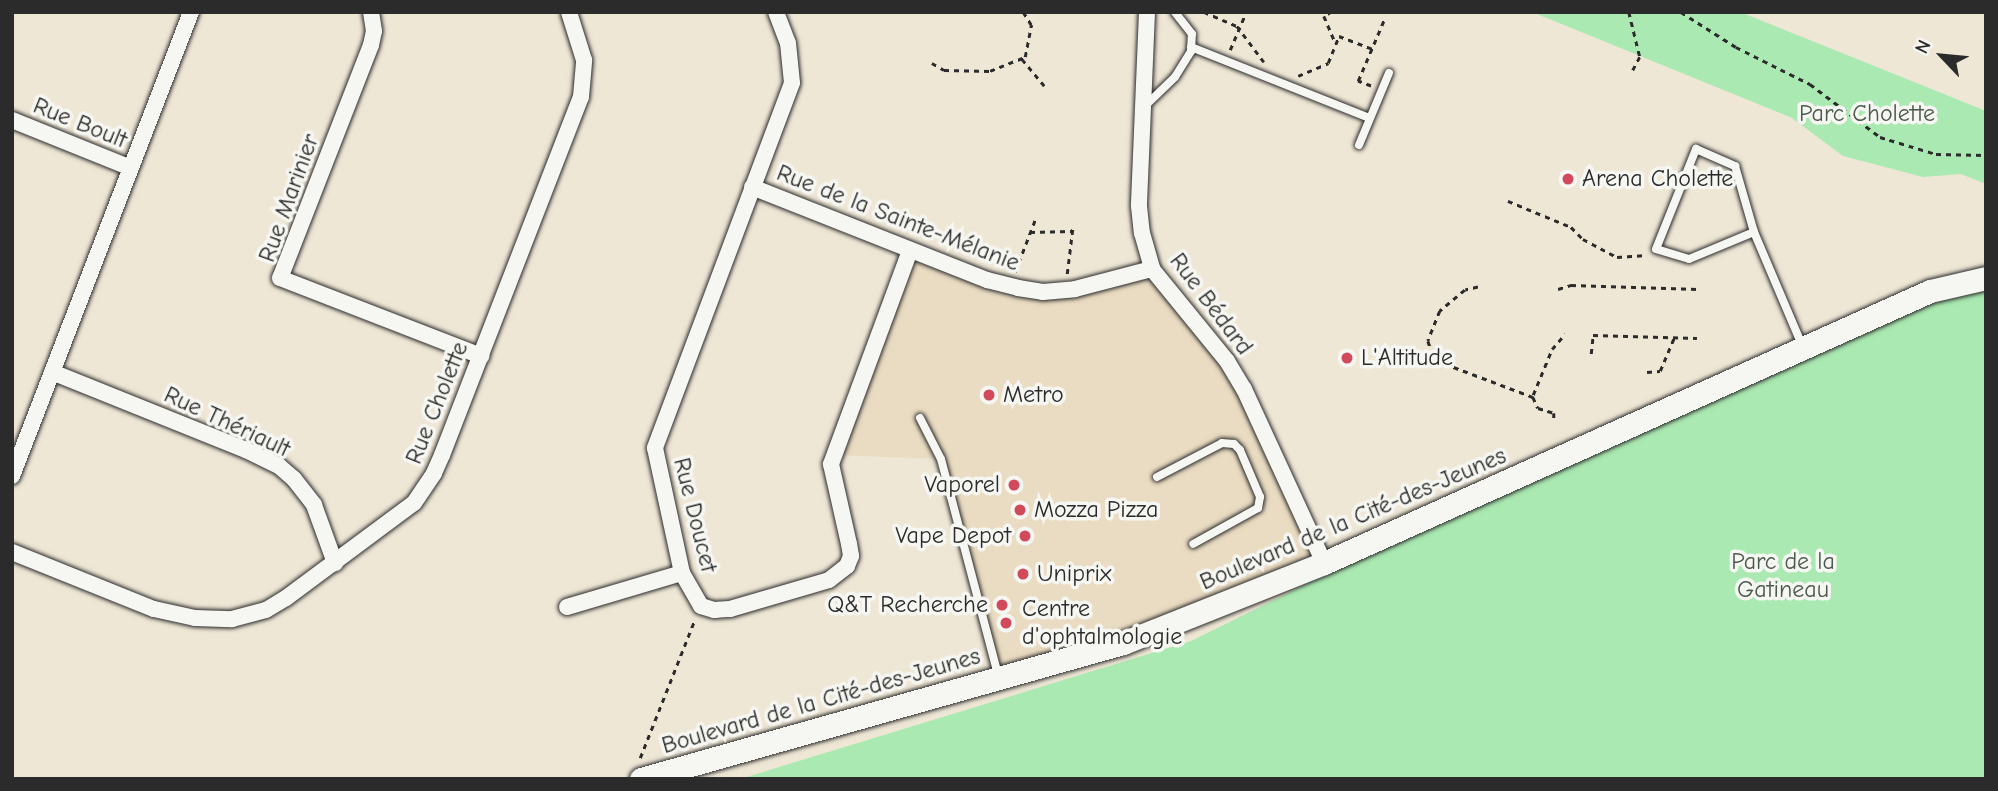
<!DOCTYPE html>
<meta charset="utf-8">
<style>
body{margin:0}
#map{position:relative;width:1998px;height:791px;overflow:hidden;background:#efe7d6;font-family:"Comic Neue",sans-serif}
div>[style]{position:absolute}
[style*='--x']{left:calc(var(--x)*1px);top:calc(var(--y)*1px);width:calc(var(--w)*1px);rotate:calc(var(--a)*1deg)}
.built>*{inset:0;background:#eadcc2}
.green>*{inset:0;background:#aae9b1}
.path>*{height:2.5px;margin-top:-1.25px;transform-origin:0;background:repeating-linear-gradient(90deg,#2b2b2b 0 5px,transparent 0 10px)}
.roads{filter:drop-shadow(0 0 2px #2b2b2b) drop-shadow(0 0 2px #2b2b2b)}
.lane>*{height:8px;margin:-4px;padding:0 4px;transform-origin:4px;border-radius:4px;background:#f6f6f2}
.street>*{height:16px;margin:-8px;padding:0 8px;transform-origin:8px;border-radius:8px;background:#f6f6f2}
.secondary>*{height:23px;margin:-11.5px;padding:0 11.5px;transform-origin:11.5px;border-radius:11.5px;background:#f6f6f2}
.dots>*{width:19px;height:19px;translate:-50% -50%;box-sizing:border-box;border:4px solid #f6f6f2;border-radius:50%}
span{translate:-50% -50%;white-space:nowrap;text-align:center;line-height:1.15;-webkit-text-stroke:7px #f6f6f2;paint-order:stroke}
.park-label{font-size:24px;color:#4b5a4c}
.street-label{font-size:24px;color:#2b2b2b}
.poi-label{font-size:24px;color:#2b2b2b}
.left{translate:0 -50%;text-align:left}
.right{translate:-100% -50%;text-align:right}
.frame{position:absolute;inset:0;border:14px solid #2b2b2b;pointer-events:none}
.north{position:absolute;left:1907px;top:21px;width:70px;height:70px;-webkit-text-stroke:5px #f6f6f2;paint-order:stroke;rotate:296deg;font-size:19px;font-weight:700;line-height:28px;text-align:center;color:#2b2b2b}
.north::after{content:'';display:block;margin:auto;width:24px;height:32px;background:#2b2b2b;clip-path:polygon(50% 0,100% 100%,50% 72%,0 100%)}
</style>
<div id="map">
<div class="built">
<i style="clip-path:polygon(910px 250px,1043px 292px,1152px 269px,1227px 361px,1324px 563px,999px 678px,941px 459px,833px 455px)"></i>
</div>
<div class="green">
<i style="clip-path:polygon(1532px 12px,1740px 12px,1986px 111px,1986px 184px,1961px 174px,1923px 177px,1843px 156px,1792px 118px)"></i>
<i style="clip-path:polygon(1986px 277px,1986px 779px,740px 779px,1191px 641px,1812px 334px)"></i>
</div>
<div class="path">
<i style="--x:1204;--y:12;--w:36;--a:23"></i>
<i style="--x:1237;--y:26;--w:45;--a:53.1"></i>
<i style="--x:1332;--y:12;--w:9;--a:153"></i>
<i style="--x:1324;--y:16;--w:28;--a:67"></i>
<i style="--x:1629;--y:12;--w:46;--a:76.3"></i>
<i style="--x:1640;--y:57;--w:19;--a:118"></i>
<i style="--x:1681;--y:12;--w:65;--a:32.5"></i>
<i style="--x:1736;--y:47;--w:83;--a:26.6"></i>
<i style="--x:1810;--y:84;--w:88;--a:37.1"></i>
<i style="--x:1880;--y:137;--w:59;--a:16.9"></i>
<i style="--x:1936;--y:154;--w:50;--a:1.1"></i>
<i style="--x:1230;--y:50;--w:38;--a:-67"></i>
<i style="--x:1022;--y:59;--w:35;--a:50"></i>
<i style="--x:932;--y:63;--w:14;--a:30"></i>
<i style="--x:944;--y:70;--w:46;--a:1.2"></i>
<i style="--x:990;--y:71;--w:38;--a:-22"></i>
<i style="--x:1025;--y:57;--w:33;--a:-79"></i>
<i style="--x:1031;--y:25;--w:15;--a:-122"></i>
<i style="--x:1298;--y:76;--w:33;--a:-23"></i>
<i style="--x:1328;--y:63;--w:29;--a:-68"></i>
<i style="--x:1339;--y:36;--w:36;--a:21"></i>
<i style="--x:1371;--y:86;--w:14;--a:-159"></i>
<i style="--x:1358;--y:81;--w:66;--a:-66.9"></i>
<i style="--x:1508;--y:201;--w:68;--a:22.4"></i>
<i style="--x:1571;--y:227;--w:17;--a:45"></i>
<i style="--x:1583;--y:239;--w:38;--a:28"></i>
<i style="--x:1617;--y:257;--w:30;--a:-4"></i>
<i style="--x:1030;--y:232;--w:42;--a:-1.4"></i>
<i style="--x:1015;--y:272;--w:56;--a:-69"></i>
<i style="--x:1067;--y:274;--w:49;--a:-83"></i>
<i style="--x:1478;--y:287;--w:13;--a:167"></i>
<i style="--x:1465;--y:290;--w:33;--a:140"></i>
<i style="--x:1440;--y:311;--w:32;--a:112"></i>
<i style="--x:1428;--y:341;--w:20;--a:70"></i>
<i style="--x:1435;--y:360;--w:105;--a:20.7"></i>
<i style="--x:1533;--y:397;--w:12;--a:66"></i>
<i style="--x:1538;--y:408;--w:17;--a:17"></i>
<i style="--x:1554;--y:413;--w:9;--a:90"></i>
<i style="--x:1558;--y:289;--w:14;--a:-17"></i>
<i style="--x:1571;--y:285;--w:127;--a:1.8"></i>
<i style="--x:1591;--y:354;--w:19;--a:-84"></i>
<i style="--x:1593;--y:335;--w:104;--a:1.7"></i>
<i style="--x:1647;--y:372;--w:13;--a:-4"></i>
<i style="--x:1660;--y:371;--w:36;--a:-67"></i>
<i style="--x:1533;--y:395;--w:50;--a:-67.6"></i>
<i style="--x:1552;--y:349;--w:20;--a:-49"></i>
<i style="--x:640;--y:758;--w:149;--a:-68.4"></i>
</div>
<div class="roads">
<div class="lane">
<i style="--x:1191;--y:47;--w:192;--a:21.7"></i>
<i style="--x:1144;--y:107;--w:43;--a:-44.1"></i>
<i style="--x:1175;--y:77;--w:31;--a:-58"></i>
<i style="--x:1191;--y:51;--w:17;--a:-87"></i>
<i style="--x:1192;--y:34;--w:28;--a:-128"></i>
<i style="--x:1359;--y:145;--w:78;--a:-67.4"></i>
<i style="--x:1754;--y:232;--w:70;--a:157.4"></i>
<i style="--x:1689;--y:259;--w:34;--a:-163"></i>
<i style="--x:1656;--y:249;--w:108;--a:-68.2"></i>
<i style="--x:1696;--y:149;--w:43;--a:23.6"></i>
<i style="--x:1735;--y:166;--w:69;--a:73.9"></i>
<i style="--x:1754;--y:232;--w:123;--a:67"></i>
<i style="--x:920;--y:418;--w:46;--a:62.9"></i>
<i style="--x:941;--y:459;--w:223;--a:75.2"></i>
<i style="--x:1157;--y:477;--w:73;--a:-27.6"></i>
<i style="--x:1222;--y:443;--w:12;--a:5"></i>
<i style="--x:1234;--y:444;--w:8;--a:45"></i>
<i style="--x:1240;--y:450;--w:51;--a:66.9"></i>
<i style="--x:1260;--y:497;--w:11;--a:100"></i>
<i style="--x:1258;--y:508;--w:74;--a:151"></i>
</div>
<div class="street">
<i style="--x:371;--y:12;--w:19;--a:81"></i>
<i style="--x:374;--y:31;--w:14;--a:102"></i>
<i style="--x:371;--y:45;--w:250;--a:111.3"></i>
<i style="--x:280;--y:278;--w:216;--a:21.2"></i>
<i style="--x:776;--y:12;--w:33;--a:69"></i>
<i style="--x:788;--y:43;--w:40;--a:84.3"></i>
<i style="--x:792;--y:83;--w:390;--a:110.6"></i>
<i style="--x:655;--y:448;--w:128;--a:77.8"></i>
<i style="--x:682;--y:573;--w:38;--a:60"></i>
<i style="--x:701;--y:606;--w:14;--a:17"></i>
<i style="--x:714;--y:610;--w:16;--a:-4"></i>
<i style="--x:730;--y:609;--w:103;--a:-16.3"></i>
<i style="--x:829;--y:580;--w:23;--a:-38"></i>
<i style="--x:847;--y:566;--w:11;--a:-68"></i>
<i style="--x:851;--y:556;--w:12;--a:-99"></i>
<i style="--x:849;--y:544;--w:82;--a:-102.7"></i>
<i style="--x:831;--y:464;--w:228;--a:-69.7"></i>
<i style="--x:1147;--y:12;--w:194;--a:92.4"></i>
<i style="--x:1139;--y:206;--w:27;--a:84"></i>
<i style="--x:1142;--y:233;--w:37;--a:74"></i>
<i style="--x:1152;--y:269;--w:119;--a:50.8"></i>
<i style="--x:1227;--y:361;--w:33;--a:59"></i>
<i style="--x:1244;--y:389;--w:192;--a:65.3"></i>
<i style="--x:12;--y:120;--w:128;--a:22"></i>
<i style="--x:752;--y:187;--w:253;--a:21.6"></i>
<i style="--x:987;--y:280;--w:32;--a:14"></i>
<i style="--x:1018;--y:288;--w:25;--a:9"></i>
<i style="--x:1043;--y:292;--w:32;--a:-5"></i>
<i style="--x:1075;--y:289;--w:80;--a:-14.6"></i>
<i style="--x:52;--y:372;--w:209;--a:21.9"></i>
<i style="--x:246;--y:450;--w:37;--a:26"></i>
<i style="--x:279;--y:466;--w:20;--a:41"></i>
<i style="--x:294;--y:479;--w:33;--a:52"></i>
<i style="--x:314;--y:505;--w:62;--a:70.1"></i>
<i style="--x:12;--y:476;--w:497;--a:-68.9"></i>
<i style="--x:12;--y:552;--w:153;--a:21.9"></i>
<i style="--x:154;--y:609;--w:42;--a:12.4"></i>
<i style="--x:195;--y:618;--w:37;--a:2"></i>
<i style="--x:232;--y:619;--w:35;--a:-15"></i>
<i style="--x:266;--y:610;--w:23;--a:-31"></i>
<i style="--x:286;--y:598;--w:159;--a:-36.6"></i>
<i style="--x:414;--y:503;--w:36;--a:-56"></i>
<i style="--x:434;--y:473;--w:20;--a:-66"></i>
<i style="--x:442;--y:455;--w:384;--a:-68.8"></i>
<i style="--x:581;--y:97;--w:37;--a:-85"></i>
<i style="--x:584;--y:60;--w:50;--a:-107.4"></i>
<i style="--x:567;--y:607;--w:120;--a:-16.5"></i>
</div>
<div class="secondary">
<i style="--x:641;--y:779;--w:501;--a:-15.76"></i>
<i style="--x:1123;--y:643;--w:216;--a:-21.7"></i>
<i style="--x:1324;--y:563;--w:664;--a:-24.17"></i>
<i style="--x:1930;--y:291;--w:57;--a:-13.1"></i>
</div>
</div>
<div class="dots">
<i style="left:1568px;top:179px;background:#d1495b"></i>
<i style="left:1347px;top:358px;background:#d1495b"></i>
<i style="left:989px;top:395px;background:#d1495b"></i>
<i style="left:1014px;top:485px;background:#d1495b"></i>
<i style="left:1020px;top:510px;background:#d1495b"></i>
<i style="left:1025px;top:536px;background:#d1495b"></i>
<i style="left:1023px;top:574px;background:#d1495b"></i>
<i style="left:1002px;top:605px;background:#d1495b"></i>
<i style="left:1006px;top:623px;background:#d1495b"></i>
</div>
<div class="park-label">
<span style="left:1867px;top:114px">Parc Cholette</span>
<span style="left:1783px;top:576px">Parc de la<br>Gatineau</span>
</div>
<div class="street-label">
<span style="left:80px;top:123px;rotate:22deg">Rue Boult</span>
<span style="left:289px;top:198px;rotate:-70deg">Rue Marinier</span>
<span style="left:898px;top:218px;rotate:21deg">Rue de la Sainte-Mélanie</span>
<span style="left:1211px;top:304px;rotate:53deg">Rue Bédard</span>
<span style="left:437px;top:403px;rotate:-68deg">Rue Cholette</span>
<span style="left:227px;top:422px;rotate:25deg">Rue Thériault</span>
<span style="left:695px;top:515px;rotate:76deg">Rue Doucet</span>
<span style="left:1353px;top:519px;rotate:-23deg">Boulevard de la Cité-des-Jeunes</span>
<span style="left:821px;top:701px;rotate:-16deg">Boulevard de la Cité-des-Jeunes</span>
</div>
<div class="poi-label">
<span class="left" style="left:1582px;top:179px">Arena Cholette</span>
<span class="left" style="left:1361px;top:358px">L'Altitude</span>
<span class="left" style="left:1003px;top:395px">Metro</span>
<span class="right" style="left:1000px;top:485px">Vaporel</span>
<span class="left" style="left:1034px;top:510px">Mozza Pizza</span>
<span class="right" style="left:1011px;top:536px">Vape Depot</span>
<span class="left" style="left:1037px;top:574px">Uniprix</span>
<span class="right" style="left:988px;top:605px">Q&amp;T Recherche</span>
<span class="left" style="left:1022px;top:623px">Centre<br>d'ophtalmologie</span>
</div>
<div class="frame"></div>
<div class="north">N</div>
</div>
